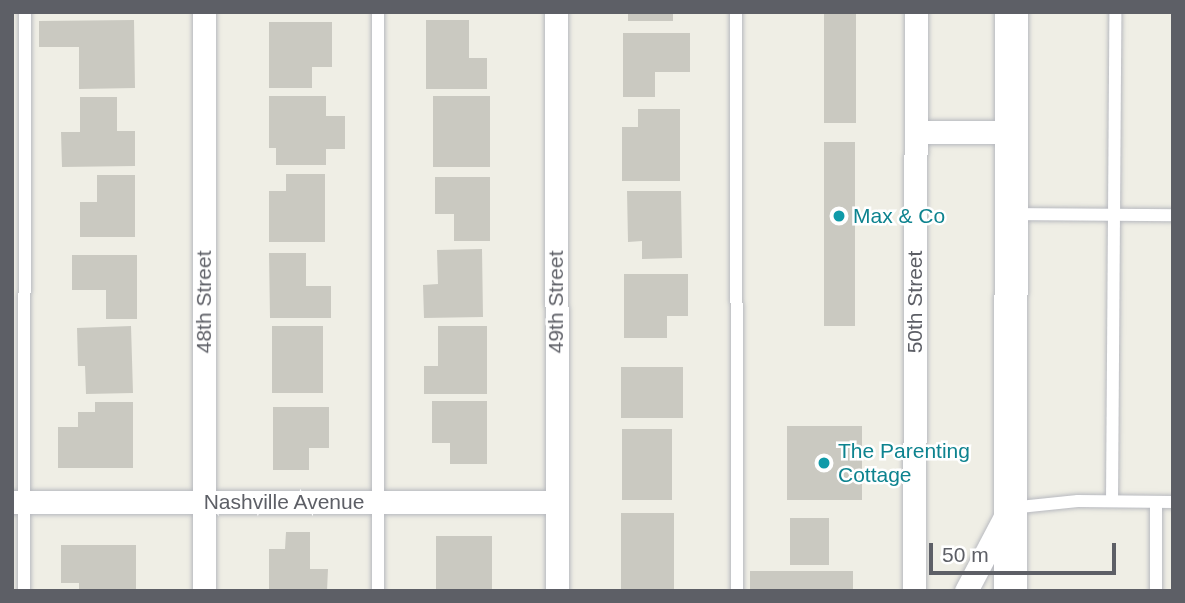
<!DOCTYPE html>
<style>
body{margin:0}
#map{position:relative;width:1185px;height:603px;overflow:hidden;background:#efeee5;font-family:Helvetica,sans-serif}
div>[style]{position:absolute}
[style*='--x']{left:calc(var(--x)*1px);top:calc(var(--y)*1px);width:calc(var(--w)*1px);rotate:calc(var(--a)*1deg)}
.building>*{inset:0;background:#cac9c1;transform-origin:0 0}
.roads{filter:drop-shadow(0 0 2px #b7b9bf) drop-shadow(0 0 2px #b7b9bf)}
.service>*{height:12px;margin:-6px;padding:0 6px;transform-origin:6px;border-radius:6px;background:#fff}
.minor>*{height:23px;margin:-11.5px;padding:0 11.5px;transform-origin:11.5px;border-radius:11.5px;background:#fff}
.secondary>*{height:33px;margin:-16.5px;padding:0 16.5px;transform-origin:16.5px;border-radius:16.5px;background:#fff}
.dots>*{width:19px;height:19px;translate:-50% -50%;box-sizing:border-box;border:4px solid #fff;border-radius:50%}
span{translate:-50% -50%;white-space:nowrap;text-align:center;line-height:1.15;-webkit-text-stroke:5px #fff;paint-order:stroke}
.culture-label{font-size:21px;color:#0d838f}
.left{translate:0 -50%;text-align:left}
.street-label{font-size:21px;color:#5d5f66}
.frame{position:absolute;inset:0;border:14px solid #5d5f66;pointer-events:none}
.scale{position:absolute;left:929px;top:543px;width:187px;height:32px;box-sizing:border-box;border:4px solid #5d5f66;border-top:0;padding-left:9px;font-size:21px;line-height:24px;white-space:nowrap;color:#5d5f66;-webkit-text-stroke:5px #fff;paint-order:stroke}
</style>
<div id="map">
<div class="building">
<i style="left:628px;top:12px;width:45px;height:9px"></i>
<i style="left:824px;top:12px;width:32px;height:111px"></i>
<i style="clip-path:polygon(134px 20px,135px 88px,79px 89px,79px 47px,39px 47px,39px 21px)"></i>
<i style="clip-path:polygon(426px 20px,469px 20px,469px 58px,487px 58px,487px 89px,426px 89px)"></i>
<i style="clip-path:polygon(269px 22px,332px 22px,332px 67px,312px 67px,312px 88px,269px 88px)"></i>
<i style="clip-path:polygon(623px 33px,690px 33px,690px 72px,655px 72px,655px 97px,623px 97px)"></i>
<i style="clip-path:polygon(269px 96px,326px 96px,326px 116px,345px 116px,345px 149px,326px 149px,326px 165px,276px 165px,276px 148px,269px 148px)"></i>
<i style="left:433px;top:96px;width:57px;height:71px"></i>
<i style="clip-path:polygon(80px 97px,117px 97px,117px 131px,135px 131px,135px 166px,62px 167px,61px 132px,80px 132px)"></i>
<i style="clip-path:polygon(638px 109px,680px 109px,680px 181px,622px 181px,622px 127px,638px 127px)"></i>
<i style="left:824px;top:142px;width:31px;height:184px"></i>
<i style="clip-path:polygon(286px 174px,325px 174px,325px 242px,269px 242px,269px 191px,286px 191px)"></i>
<i style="clip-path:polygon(97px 175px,135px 175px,135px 237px,80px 237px,80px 202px,97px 202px)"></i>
<i style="clip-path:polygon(435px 177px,490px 177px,490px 241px,454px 241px,454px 214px,435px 214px)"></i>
<i style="clip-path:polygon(627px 191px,681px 191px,682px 258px,642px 259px,642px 241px,628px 242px)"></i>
<i style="clip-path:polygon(482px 249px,483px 317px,424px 318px,423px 285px,438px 284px,437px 250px)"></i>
<i style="clip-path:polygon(269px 253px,306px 253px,306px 286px,331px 286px,331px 318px,270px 318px)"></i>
<i style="clip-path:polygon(72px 255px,137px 255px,137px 319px,106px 319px,106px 290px,72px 290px)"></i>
<i style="clip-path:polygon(624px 274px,688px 274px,688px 316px,667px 316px,667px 338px,624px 338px)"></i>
<i style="clip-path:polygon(131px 326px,133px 393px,86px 394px,85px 366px,78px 366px,77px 328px)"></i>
<i style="left:272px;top:326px;width:51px;height:67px"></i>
<i style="clip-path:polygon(438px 326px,487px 326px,487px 394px,424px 394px,424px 366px,438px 366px)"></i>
<i style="left:621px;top:367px;width:62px;height:51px"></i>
<i style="clip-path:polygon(432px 401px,487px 401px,487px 464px,450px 464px,450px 443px,432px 443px)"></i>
<i style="clip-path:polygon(95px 402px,133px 402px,133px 468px,58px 468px,58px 427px,78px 427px,78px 412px,95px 412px)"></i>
<i style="clip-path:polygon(273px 407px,329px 407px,329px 448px,309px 448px,309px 470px,273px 470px)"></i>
<i style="left:787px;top:426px;width:75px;height:74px"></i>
<i style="left:622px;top:429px;width:50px;height:71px"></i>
<i style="left:621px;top:513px;width:53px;height:78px"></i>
<i style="left:790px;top:518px;width:39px;height:47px"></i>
<i style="clip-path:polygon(286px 532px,310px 532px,310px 569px,328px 569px,327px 591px,269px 591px,269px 549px,285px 549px)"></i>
<i style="left:436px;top:536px;width:56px;height:55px"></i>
<i style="clip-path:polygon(61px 545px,136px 545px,136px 591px,79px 591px,79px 583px,61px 583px)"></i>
<i style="left:750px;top:571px;width:103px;height:20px"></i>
</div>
<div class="roads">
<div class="service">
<i style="--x:736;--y:12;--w:579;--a:89.9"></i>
<i style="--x:1012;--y:214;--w:161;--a:0.4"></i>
<i style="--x:1112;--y:501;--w:489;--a:-89.6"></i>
<i style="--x:1156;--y:502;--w:89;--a:90"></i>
<i style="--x:1010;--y:508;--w:68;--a:-5.9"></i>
<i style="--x:1078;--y:501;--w:95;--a:0.6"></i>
<i style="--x:24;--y:591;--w:579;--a:-89.9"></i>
<i style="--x:378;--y:591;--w:579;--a:-90"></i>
</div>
<div class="minor">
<i style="--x:204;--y:12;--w:579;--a:90"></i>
<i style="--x:556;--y:12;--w:579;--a:89.9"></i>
<i style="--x:916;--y:132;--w:95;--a:0"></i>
<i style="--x:12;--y:502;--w:545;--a:0"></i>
<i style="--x:914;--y:591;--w:579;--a:-89.8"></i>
<i style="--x:966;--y:591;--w:90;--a:-62.3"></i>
</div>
<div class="secondary">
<i style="--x:1010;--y:591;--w:579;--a:-89.9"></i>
</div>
</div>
<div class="dots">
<i style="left:839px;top:216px;background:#0f9aa8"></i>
<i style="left:824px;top:463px;background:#0f9aa8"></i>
</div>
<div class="culture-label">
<span class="left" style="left:853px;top:216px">Max &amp; Co</span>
<span class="left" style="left:838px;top:463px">The Parenting<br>Cottage</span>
</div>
<div class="street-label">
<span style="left:204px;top:302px;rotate:-90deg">48th Street</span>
<span style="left:556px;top:302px;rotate:-90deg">49th Street</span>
<span style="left:915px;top:302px;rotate:-90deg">50th Street</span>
<span style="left:284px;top:502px">Nashville Avenue</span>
</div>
<div class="frame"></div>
<div class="scale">50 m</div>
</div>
